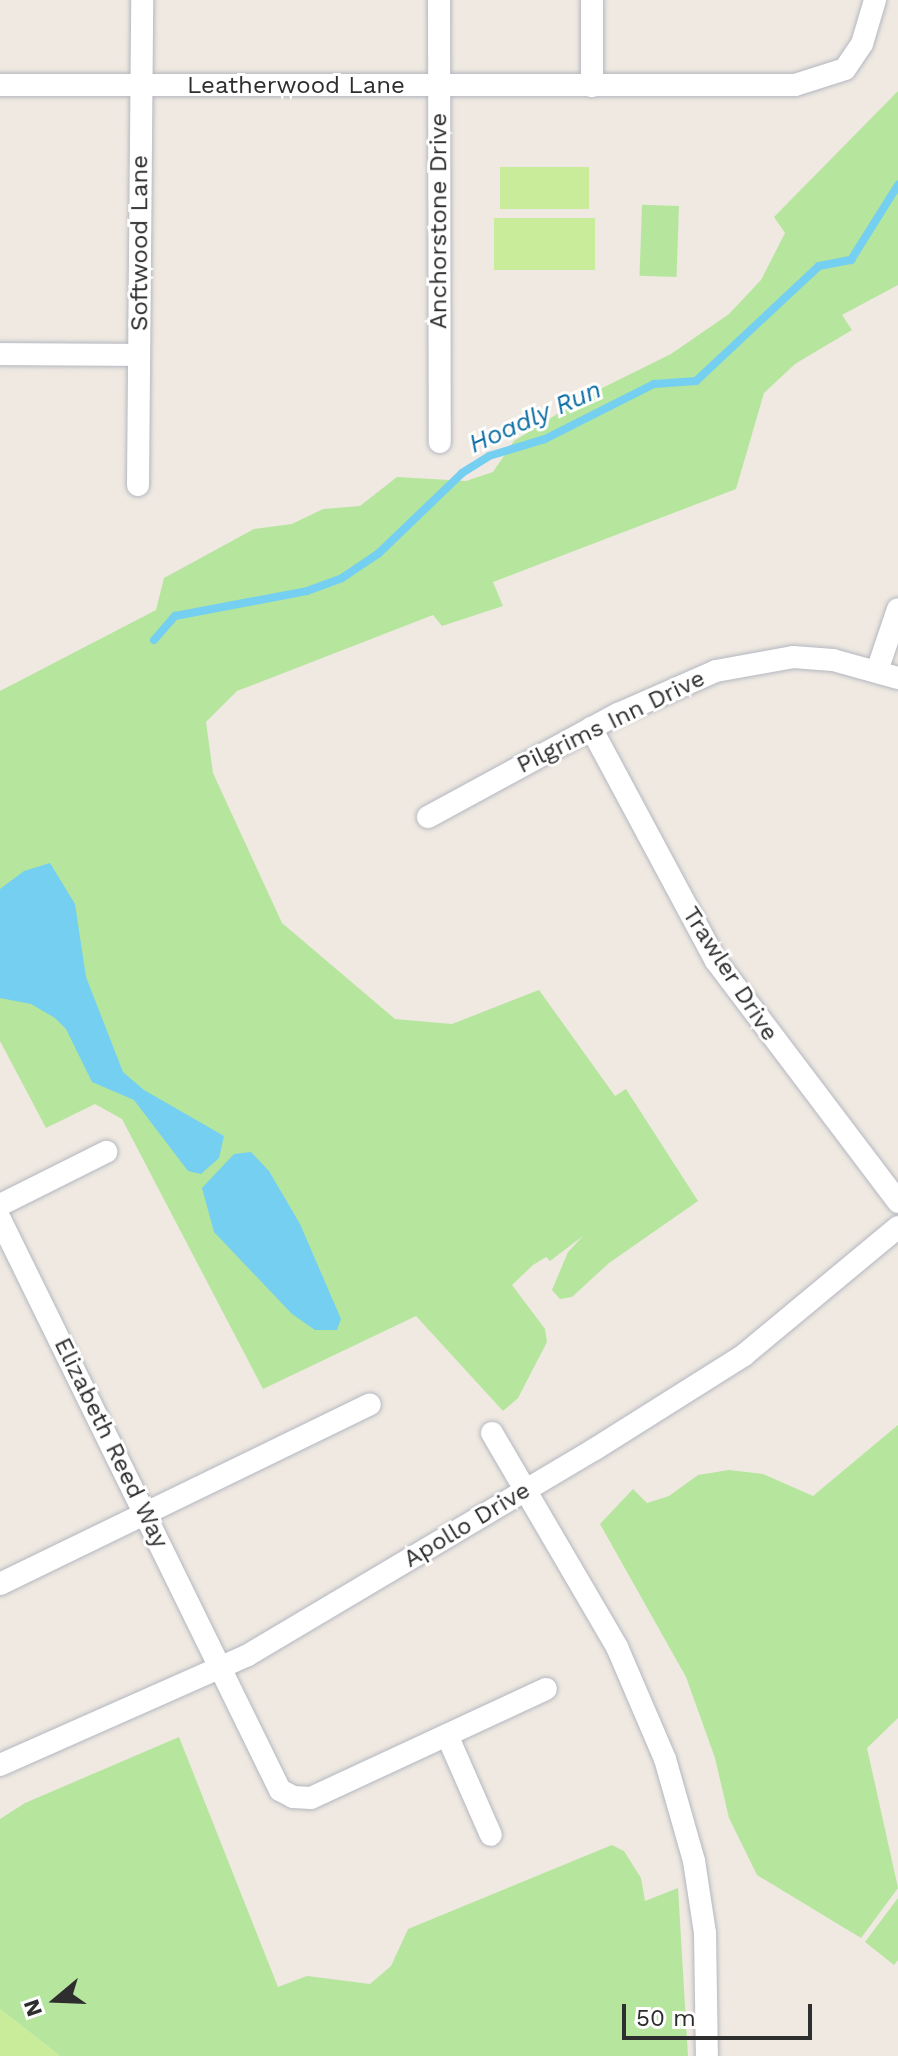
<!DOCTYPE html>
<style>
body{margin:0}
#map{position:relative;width:898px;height:2056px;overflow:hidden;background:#efe9e1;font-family:"Work Sans",sans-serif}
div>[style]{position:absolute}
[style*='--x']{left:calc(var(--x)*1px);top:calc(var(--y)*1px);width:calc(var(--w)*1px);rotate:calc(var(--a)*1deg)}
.green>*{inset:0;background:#b6e59e;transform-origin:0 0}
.pitch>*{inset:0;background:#c9ec9a;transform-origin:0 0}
.water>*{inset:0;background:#75cff0}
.stream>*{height:8px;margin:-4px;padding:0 4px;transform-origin:4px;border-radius:4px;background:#75cff0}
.roads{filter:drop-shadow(0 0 2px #b4b7c1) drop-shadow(0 0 2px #b4b7c1)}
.minor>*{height:22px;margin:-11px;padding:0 11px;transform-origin:11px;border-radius:11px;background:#fff}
span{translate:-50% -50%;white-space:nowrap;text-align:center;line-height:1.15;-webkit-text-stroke:6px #fff;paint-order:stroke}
.street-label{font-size:24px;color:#2e2e2e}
.water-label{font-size:26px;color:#0d6fa3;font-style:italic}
.north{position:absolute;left:16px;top:1960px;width:80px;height:80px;-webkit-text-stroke:6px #fff;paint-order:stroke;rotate:251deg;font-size:22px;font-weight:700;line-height:32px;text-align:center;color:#2e2e2e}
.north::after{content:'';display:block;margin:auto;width:28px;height:36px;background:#2e2e2e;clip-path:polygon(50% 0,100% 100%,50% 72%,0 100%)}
.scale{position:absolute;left:622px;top:2004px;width:190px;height:36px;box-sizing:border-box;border:4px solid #2e2e2e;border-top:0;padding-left:10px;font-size:24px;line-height:28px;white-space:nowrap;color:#2e2e2e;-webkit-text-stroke:6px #fff;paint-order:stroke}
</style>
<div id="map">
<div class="green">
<i style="clip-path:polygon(898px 91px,898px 285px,842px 315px,852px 330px,795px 364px,764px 393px,736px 489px,493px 582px,503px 606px,442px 626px,433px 615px,237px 691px,206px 722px,213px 773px,282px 923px,395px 1019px,452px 1024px,539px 990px,615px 1096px,626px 1089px,698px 1201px,609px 1263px,572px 1297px,560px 1299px,552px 1290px,568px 1252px,583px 1236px,550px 1261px,546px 1257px,533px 1265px,512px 1285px,545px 1329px,547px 1342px,518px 1398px,503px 1411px,416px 1316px,263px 1389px,122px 1119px,95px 1104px,46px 1128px,0 1041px,0 691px,156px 610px,164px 578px,254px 529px,292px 524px,323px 509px,360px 506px,397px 477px,466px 481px,493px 472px,514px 441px,586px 396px,671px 354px,729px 314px,761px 280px,785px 233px,774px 217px)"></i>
<i style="left:679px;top:206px;width:71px;height:37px;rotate:92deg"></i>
<i style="clip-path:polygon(898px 1425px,898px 1718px,867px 1748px,898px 1888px,861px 1938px,757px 1875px,729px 1818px,715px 1758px,686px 1677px,600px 1524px,633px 1489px,647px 1503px,669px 1496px,698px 1475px,729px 1470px,763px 1474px,813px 1496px)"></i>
<i style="clip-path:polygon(179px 1737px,278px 1987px,307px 1976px,370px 1984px,391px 1966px,408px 1929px,612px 1845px,624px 1851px,641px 1878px,645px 1901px,678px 1888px,688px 2056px,60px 2056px,0 2009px,0 1819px,25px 1803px)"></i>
<i style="clip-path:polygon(898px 1898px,898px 1960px,894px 1965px,865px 1942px)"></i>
</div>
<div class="pitch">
<i style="left:500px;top:167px;width:89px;height:42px"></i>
<i style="left:494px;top:218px;width:101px;height:52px"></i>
<i style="clip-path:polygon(0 2009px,60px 2056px,0 2056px)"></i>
</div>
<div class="water">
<i style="clip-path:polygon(50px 863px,75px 904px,86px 977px,123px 1072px,144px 1090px,224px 1136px,219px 1158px,201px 1174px,188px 1171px,134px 1100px,92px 1082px,66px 1029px,55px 1018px,31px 1004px,0 998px,0 889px,24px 871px)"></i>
<i style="clip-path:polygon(251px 1152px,269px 1171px,300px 1224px,341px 1319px,337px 1330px,315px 1330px,292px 1314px,214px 1232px,202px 1188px,234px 1154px)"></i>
</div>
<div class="stream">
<i style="--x:154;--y:640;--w:32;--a:-49"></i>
<i style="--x:175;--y:616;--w:134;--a:-10.7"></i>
<i style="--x:307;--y:591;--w:37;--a:-20"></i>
<i style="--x:342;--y:578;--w:45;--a:-34"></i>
<i style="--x:379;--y:553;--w:115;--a:-43.9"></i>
<i style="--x:462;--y:473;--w:32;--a:-32"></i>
<i style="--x:489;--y:456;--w:59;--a:-16.9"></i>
<i style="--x:545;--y:439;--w:122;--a:-26.8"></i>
<i style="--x:654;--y:384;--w:42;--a:-4.1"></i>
<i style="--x:696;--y:381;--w:168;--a:-43.1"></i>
<i style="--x:819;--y:266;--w:33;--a:-11"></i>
<i style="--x:851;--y:260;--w:89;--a:-57.9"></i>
</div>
<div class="roads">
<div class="minor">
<i style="--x:439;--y:0;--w:442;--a:89.9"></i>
<i style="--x:0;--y:85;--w:795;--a:0"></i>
<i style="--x:795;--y:85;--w:52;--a:-17.7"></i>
<i style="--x:845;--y:69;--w:30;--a:-56"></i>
<i style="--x:862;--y:44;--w:46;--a:-73.5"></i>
<i style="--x:592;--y:86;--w:86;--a:-90"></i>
<i style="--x:0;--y:354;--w:139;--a:0.4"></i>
<i style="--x:138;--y:485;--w:485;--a:-89.5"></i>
<i style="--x:877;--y:671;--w:65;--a:-71.3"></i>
<i style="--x:591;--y:728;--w:264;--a:61.8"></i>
<i style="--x:716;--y:961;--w:302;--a:52.9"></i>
<i style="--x:428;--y:817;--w:216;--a:-28.5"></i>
<i style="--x:618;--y:714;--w:107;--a:-23.7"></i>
<i style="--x:716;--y:671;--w:78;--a:-10.3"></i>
<i style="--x:793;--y:657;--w:40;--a:4.3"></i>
<i style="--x:833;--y:660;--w:67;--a:15.5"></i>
<i style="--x:0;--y:1205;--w:119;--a:-26.6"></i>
<i style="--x:0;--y:1219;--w:636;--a:63.88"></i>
<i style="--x:280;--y:1790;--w:15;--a:28"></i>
<i style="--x:293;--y:1797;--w:18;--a:3"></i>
<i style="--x:311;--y:1798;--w:259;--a:-24.9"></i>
<i style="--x:492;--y:1433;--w:248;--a:59.7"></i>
<i style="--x:617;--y:1647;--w:122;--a:66.8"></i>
<i style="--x:665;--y:1759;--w:106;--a:74.1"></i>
<i style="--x:694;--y:1861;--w:73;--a:81.3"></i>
<i style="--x:705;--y:1933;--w:123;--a:89.1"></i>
<i style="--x:0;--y:1584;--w:411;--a:-25.9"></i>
<i style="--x:447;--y:1735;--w:109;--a:66.3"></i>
<i style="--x:0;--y:1765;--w:271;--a:-23.9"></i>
<i style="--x:248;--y:1655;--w:404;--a:-30.7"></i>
<i style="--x:595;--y:1449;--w:176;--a:-32.2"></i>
<i style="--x:744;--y:1355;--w:200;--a:-39.7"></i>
</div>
</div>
<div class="street-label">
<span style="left:296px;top:86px">Leatherwood Lane</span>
<span style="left:439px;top:221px;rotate:-90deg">Anchorstone Drive</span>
<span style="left:140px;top:243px;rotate:-90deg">Softwood Lane</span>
<span style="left:611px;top:722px;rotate:-26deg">Pilgrims Inn Drive</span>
<span style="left:730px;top:974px;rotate:57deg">Trawler Drive</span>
<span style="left:111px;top:1443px;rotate:64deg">Elizabeth Reed Way</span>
<span style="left:467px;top:1525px;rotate:-31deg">Apollo Drive</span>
</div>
<div class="water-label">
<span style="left:535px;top:417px;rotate:-24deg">Hoadly Run</span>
</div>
<div class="north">N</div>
<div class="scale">50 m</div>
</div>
